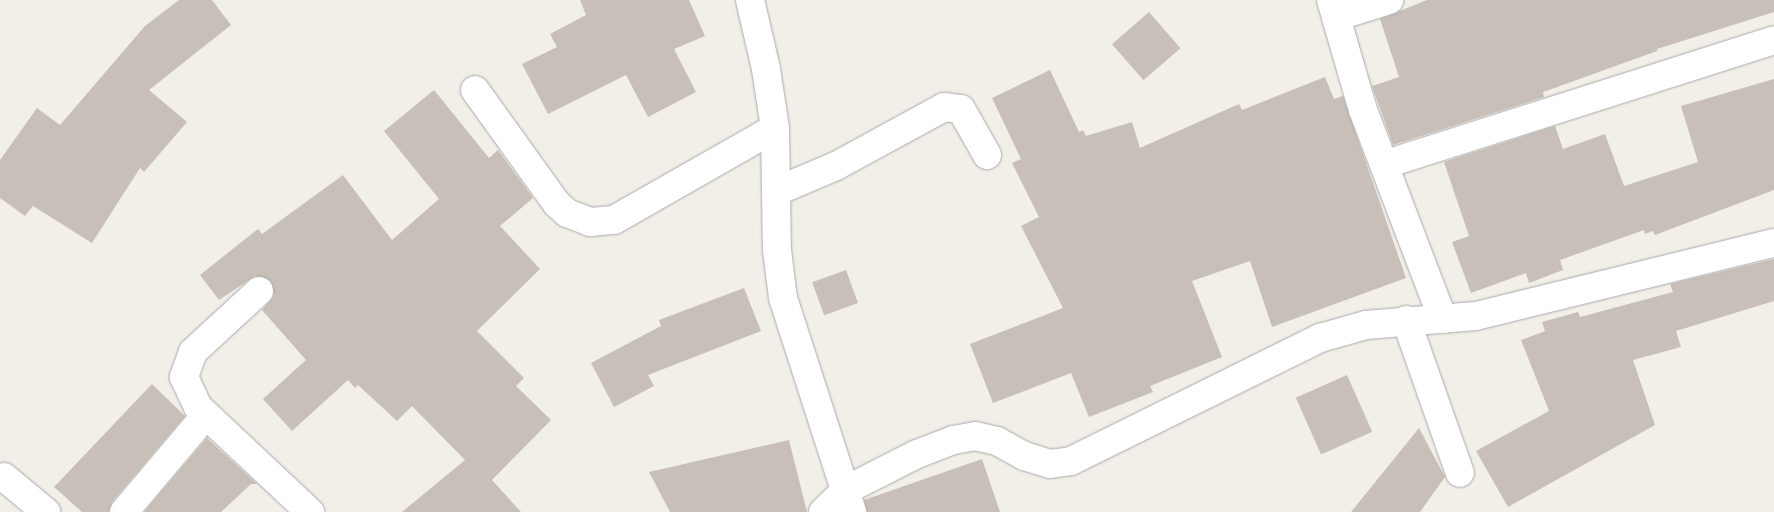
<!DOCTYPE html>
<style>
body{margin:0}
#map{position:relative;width:1774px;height:512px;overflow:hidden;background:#f2efe9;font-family:"Sofia Sans Condensed",sans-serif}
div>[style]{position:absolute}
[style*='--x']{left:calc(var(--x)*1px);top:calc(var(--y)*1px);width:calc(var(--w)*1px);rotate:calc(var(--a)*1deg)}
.building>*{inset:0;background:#c7bfb8;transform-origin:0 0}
.roads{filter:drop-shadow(0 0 1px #a9a9a9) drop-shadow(0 0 1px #a9a9a9)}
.minor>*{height:28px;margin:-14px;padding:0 14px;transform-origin:14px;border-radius:14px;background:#fff}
span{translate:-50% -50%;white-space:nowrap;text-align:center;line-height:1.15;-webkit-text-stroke:4px #fff;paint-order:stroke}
</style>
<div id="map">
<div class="building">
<i style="clip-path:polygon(179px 0,212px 0,231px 25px,149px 90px,187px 122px,144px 172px,140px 168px,92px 243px,33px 206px,25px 216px,0 198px,0 160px,37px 108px,60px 125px,145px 26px)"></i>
<i style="clip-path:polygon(580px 0,689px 0,705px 36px,674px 49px,696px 92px,648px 117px,626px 75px,548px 114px,522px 64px,557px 47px,550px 34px,586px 15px)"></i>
<i style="clip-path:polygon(1427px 0,1774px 0,1774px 12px,1657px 49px,1657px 51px,1549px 90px,1543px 92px,1544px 97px,1393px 145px,1372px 86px,1399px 77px,1380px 19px)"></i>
<i style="left:1149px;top:12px;width:48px;height:49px;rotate:49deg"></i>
<i style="clip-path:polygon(1050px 70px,1079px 132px,1083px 130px,1086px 136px,1132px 122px,1140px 148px,1239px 104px,1242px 110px,1325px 77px,1334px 99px,1343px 96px,1406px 278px,1272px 327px,1250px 261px,1192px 281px,1222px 357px,1150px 386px,1153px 392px,1089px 417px,1071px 373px,993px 403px,970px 344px,1063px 308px,1021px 226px,1039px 217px,1012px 163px,1021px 159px,992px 98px)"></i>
<i style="clip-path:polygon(1774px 79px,1774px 190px,1655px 235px,1653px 231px,1645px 234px,1644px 230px,1560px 260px,1563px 270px,1529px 283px,1526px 273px,1471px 293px,1452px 242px,1469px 236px,1444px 162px,1555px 126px,1563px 149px,1605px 134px,1624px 186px,1698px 162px,1681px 106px)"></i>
<i style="clip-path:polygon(434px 90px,489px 158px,498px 150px,533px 198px,500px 226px,540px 269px,477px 331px,524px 378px,516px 386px,551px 420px,492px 480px,521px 512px,402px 512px,465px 460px,412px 406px,397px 421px,358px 385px,355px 388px,348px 380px,292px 431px,263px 399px,306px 360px,262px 310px,274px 296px,271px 281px,255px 276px,219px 300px,200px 275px,258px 229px,262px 234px,343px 175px,392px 240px,439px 199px,384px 131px)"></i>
<i style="clip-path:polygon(1774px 259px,1774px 301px,1676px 331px,1681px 347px,1633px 360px,1655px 425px,1508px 507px,1476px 451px,1549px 411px,1521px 340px,1545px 331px,1542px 322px,1578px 312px,1580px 317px,1673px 292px,1670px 284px)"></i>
<i style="left:846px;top:270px;width:35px;height:36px;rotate:70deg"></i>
<i style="clip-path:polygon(744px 288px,761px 331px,648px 375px,654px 386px,614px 407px,591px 363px,661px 326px,659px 320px)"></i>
<i style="left:1347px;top:375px;width:62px;height:56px;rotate:66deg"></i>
<i style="clip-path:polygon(152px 384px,185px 416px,112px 502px,109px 512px,82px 512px,54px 487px)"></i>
<i style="clip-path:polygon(1419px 428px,1445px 477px,1420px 512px,1351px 512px)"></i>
<i style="clip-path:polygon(207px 438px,257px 484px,251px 484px,221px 512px,144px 512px)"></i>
<i style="clip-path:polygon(789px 440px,807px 512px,670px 512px,649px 472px)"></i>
<i style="clip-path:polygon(982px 459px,1000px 512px,867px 512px,864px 500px)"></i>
</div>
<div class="roads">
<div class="minor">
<i style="--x:750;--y:0;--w:71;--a:76.9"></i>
<i style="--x:766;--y:69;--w:60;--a:81.3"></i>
<i style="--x:775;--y:128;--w:122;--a:89.1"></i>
<i style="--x:777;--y:250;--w:48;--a:82.9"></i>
<i style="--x:783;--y:298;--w:225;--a:72.1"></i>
<i style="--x:1331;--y:0;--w:115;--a:73.8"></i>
<i style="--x:1363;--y:110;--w:224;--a:69.1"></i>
<i style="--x:1336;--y:17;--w:56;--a:-17.8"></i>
<i style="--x:475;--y:90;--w:140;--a:54.3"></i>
<i style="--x:557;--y:204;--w:13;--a:42"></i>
<i style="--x:567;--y:213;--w:25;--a:21"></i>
<i style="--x:590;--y:222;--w:24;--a:-5"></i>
<i style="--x:614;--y:220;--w:185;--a:-29.7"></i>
<i style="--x:1386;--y:164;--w:407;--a:-17.7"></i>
<i style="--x:777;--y:191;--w:64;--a:-23"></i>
<i style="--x:836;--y:166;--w:123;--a:-28.6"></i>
<i style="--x:944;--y:107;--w:17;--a:7"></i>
<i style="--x:961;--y:109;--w:53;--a:60.5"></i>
<i style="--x:259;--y:291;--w:90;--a:137.3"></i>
<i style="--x:193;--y:352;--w:27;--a:110"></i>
<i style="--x:184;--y:377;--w:33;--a:65"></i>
<i style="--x:198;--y:407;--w:154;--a:43.2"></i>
<i style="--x:1406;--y:320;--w:162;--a:70.6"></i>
<i style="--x:4;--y:477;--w:55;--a:39.8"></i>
<i style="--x:124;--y:512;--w:127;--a:-49.8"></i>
<i style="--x:823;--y:512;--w:32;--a:-44"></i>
<i style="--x:846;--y:490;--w:80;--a:-26.9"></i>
<i style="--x:917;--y:454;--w:39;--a:-21"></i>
<i style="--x:953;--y:440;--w:22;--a:-10"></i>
<i style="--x:975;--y:436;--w:23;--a:13"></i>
<i style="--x:997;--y:441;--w:31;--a:29"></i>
<i style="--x:1024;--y:456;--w:27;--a:17"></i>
<i style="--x:1050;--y:464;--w:21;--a:-8"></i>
<i style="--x:1071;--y:461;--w:278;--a:-26.3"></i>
<i style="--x:1320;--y:338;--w:48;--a:-15.8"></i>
<i style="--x:1366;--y:325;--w:110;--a:-4.7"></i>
<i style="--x:1476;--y:316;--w:307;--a:-13.8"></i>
</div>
</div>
</div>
